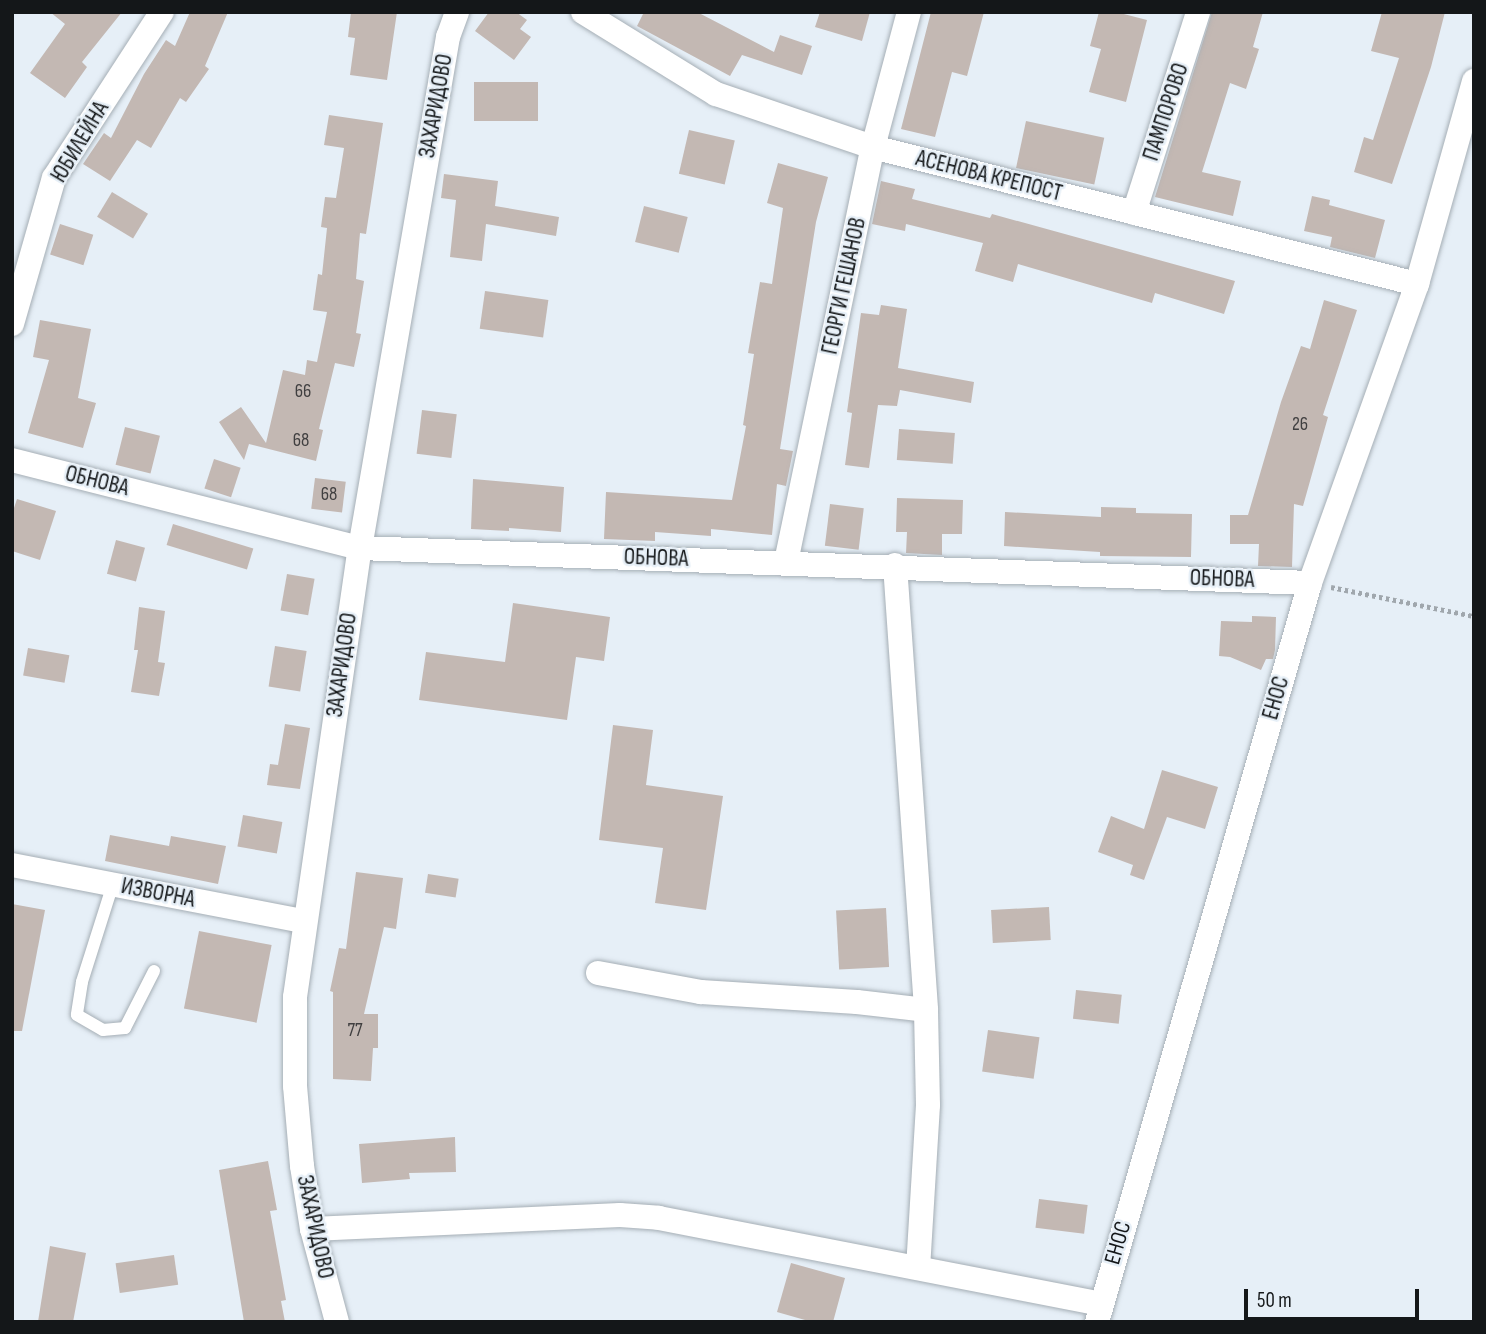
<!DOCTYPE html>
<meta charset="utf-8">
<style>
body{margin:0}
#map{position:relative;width:1486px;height:1334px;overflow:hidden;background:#e6eff7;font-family:"Sofia Sans Condensed",sans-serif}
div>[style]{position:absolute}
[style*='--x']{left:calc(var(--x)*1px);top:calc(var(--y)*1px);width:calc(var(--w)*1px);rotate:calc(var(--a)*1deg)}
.building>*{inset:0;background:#c3b8b3;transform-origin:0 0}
.path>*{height:4.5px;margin-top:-2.25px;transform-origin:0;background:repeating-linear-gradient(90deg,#a0a7ad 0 3.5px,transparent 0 7px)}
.roads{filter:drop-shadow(0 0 2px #a5aeb5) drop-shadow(0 0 2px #a5aeb5)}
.lane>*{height:12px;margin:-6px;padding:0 6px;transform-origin:6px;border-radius:6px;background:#fff}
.street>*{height:24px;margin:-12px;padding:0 12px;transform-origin:12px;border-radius:12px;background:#fff}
span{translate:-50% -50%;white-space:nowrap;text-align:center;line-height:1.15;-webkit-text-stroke:5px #e6eff7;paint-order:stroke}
.number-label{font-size:19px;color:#403f40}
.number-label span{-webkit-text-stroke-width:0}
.street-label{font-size:23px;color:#141719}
.frame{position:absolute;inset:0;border:14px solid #141719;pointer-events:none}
.scale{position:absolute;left:1244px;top:1289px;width:175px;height:32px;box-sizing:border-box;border:4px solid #141719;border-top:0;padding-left:9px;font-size:21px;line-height:24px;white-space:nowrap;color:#141719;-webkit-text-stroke:5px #e6eff7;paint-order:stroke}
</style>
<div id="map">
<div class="building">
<i style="clip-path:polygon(50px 12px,122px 12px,82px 62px,87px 67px,65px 98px,30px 73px,65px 24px)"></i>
<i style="clip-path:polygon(190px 12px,228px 12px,205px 66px,209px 69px,186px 102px,180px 98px,151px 148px,137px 140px,110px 181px,83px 164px,104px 133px,111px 138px,144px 74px,166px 40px,175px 46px)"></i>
<i style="clip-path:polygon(351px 12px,397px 12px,387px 80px,350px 75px,355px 38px,348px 37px)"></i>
<i style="clip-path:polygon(489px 12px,516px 12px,527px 20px,520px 29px,531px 37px,514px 60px,475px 31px)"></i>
<i style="clip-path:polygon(644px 12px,697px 12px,774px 52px,780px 35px,812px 46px,802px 75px,742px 55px,730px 76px,637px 26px)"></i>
<i style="clip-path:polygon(820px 12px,870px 12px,862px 41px,815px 27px)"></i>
<i style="clip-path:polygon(931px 12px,984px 12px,967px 76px,952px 72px,935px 137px,901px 129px)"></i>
<i style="clip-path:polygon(1099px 12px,1116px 12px,1147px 20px,1126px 102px,1089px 92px,1101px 49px,1090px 46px)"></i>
<i style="clip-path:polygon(1212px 12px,1263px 12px,1253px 47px,1259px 49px,1246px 89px,1230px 83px,1202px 172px,1241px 181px,1233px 216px,1155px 197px)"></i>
<i style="clip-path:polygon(1382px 12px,1445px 12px,1431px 67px,1392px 184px,1354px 172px,1364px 137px,1373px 140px,1399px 58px,1371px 51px)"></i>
<i style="left:538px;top:82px;width:39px;height:64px;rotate:90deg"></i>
<i style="clip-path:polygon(329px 115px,383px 123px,366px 234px,360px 233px,356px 279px,364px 281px,356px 333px,361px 334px,354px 367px,335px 363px,319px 429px,323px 430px,316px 461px,249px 444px,244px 460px,219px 422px,241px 407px,266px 443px,283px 370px,305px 375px,307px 360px,317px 362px,327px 312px,313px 310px,318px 274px,322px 275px,327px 228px,321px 227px,325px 197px,336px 198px,344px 148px,324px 145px)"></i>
<i style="left:1026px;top:121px;width:80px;height:48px;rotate:12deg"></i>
<i style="left:689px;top:130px;width:47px;height:45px;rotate:13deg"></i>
<i style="clip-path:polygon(778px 163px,828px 177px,816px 222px,780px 449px,793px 451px,786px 486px,777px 484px,772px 535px,711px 529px,711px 536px,655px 532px,655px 541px,604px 539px,606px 492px,732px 500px,746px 426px,743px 425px,754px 354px,748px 353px,760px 282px,772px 284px,783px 208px,767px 203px)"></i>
<i style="clip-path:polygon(444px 174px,498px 181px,495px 206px,559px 217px,556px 236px,486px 224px,482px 261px,450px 257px,456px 200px,441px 198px)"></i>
<i style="clip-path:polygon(881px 181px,915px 189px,912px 199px,990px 218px,992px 214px,1235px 281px,1224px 314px,1155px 293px,1152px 303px,1018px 264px,1013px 282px,975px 271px,983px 243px,906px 224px,905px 231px,872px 224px)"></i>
<i style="left:112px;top:192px;width:42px;height:29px;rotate:31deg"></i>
<i style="clip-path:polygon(1312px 196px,1330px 200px,1329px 205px,1385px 220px,1375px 258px,1330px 247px,1332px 237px,1304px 231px)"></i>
<i style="left:644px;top:206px;width:45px;height:37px;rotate:14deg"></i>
<i style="left:60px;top:224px;width:35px;height:32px;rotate:18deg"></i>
<i style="left:485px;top:291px;width:64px;height:38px;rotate:8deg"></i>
<i style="clip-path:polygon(1324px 300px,1357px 310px,1323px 415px,1328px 417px,1303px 506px,1294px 504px,1292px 567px,1258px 566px,1259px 544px,1230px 544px,1230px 515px,1248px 515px,1281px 402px,1301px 346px,1310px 349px)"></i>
<i style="clip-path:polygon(881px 305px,907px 309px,898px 368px,974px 382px,971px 403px,900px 390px,897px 406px,878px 405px,869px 468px,845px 465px,852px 413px,847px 412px,861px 313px,879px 315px)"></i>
<i style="clip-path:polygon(40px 320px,91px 329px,78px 398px,96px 403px,83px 448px,28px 433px,49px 360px,33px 357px)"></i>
<i style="left:422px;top:410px;width:35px;height:44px;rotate:7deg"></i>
<i style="left:125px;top:427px;width:36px;height:39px;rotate:14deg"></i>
<i style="left:899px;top:429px;width:56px;height:31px;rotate:4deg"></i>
<i style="left:214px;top:459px;width:28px;height:31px;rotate:18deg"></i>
<i style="left:315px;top:478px;width:31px;height:31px;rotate:7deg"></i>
<i style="clip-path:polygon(473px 479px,564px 487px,561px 532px,509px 528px,509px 531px,471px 529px)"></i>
<i style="clip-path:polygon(897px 498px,963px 500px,962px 534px,942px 534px,942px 555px,906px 553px,907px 532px,896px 532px)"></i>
<i style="clip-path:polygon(17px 499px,56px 511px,40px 560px,12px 551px,12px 514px)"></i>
<i style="left:830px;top:504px;width:34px;height:42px;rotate:7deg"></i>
<i style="clip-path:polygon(1101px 507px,1136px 508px,1136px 513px,1192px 514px,1191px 557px,1100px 556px,1100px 552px,1004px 546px,1005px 512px,1101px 517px)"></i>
<i style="left:173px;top:524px;width:84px;height:22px;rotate:17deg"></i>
<i style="left:116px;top:540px;width:30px;height:35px;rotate:15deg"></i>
<i style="left:287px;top:574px;width:28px;height:37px;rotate:10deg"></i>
<i style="clip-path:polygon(513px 603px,610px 617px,604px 661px,576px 657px,567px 720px,419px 700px,426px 652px,505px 662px)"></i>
<i style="clip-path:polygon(139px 607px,165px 611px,158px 662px,165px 663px,159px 696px,131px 692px,138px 650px,134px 650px)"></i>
<i style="clip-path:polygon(1252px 616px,1276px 617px,1275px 650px,1273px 659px,1266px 659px,1261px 670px,1230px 657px,1219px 656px,1221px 621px,1252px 622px)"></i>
<i style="left:275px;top:646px;width:32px;height:41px;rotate:9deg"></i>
<i style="left:28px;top:648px;width:42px;height:28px;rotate:10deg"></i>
<i style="clip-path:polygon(285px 724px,310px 728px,300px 789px,267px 785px,270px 764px,278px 765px)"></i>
<i style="clip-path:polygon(613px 725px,653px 730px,646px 785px,723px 796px,706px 910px,655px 903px,663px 848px,599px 840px)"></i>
<i style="clip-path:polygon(1162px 770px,1218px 787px,1205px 829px,1167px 817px,1144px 880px,1130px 875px,1133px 865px,1098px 852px,1111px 816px,1144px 829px)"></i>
<i style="left:243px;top:815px;width:40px;height:32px;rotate:10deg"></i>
<i style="clip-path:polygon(110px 835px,169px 846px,171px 836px,226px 846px,218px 884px,105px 861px)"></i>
<i style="clip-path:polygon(356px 872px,403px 878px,396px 929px,384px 927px,364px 1014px,378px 1014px,378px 1048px,373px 1048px,371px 1081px,333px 1079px,333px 992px,330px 991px,339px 948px,346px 949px)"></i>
<i style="left:428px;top:874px;width:31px;height:19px;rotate:9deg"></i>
<i style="clip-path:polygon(12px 904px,45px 910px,22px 1031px,12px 1031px)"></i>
<i style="left:1049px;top:907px;width:33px;height:58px;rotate:87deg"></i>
<i style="left:886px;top:908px;width:59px;height:50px;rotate:87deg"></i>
<i style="left:199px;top:931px;width:74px;height:79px;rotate:11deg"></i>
<i style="left:1076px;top:990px;width:46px;height:29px;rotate:6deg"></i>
<i style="left:988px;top:1030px;width:52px;height:42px;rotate:8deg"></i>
<i style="clip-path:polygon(455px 1137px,456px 1172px,409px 1173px,410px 1179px,362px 1183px,359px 1144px)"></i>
<i style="clip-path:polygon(268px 1161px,277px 1210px,270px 1211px,286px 1300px,281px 1301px,285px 1322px,244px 1322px,219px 1170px)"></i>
<i style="left:1039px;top:1199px;width:49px;height:29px;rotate:7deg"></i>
<i style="clip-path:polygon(50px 1246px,86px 1253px,73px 1322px,38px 1322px)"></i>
<i style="left:174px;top:1255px;width:30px;height:59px;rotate:82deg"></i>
<i style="clip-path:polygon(791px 1263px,845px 1278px,833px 1322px,812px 1322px,777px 1312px)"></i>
</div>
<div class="path">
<i style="--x:1331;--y:587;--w:146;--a:11.5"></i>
</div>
<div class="roads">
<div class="lane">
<i style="--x:113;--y:884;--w:103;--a:107.6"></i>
<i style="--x:82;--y:982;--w:33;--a:99"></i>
<i style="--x:77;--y:1015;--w:30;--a:30"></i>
<i style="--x:103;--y:1030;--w:22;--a:-5"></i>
<i style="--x:125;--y:1028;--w:64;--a:-63"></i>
</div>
<div class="street">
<i style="--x:583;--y:12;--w:156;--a:31.7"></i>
<i style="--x:716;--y:94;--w:166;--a:18.7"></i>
<i style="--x:873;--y:147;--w:561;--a:14.14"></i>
<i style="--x:1134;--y:213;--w:211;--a:-72.3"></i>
<i style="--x:12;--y:324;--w:152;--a:-74"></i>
<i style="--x:54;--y:178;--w:198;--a:-57"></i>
<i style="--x:12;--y:460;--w:359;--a:14.2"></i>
<i style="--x:360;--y:548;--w:951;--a:2.11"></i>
<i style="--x:786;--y:562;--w:424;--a:-78.2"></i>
<i style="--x:873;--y:147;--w:140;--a:-75.1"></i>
<i style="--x:895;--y:565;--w:446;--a:86"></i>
<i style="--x:926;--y:1010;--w:95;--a:88.8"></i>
<i style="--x:928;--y:1105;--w:163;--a:93.5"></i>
<i style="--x:12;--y:865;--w:297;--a:10.9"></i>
<i style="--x:598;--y:973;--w:105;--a:10.5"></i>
<i style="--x:701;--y:992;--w:156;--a:3.7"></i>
<i style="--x:857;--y:1002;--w:69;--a:6.6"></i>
<i style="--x:312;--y:1229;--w:308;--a:-2.6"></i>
<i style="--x:620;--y:1215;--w:39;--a:4"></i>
<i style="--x:659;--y:1218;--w:450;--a:11"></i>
<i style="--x:337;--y:1322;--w:96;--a:-105"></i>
<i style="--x:312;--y:1229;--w:64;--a:-99"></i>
<i style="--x:302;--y:1166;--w:80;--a:-95"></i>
<i style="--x:295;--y:1086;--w:89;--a:-90"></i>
<i style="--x:295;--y:997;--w:454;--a:-81.8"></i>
<i style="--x:360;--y:548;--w:519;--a:-80.23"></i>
<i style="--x:448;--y:37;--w:27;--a:-70"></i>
<i style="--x:1097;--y:1322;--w:769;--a:-73.92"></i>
<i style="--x:1310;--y:583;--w:318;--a:-70.3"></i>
<i style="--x:1417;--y:284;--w:211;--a:-74.3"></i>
</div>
</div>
<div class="number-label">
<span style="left:303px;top:392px">66</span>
<span style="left:1300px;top:425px">26</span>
<span style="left:301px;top:441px">68</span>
<span style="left:329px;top:495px">68</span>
<span style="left:355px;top:1031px">77</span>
</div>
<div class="street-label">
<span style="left:436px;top:106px;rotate:-80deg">ЗАХАРИДОВО</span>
<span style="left:1166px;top:112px;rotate:-72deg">ПАМПОРОВО</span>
<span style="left:80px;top:142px;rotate:-59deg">ЮБИЛЕЙНА</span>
<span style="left:989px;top:176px;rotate:14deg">АСЕНОВА КРЕПОСТ</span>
<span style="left:844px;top:286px;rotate:-78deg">ГЕОРГИ ГЕШАНОВ</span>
<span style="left:97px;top:481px;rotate:14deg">ОБНОВА</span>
<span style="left:656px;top:558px;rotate:2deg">ОБНОВА</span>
<span style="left:1222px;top:579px;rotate:2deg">ОБНОВА</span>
<span style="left:342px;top:665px;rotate:-82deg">ЗАХАРИДОВО</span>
<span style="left:1276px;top:698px;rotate:-74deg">ЕНОС</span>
<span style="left:158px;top:893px;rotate:11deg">ИЗВОРНА</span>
<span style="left:315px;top:1227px;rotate:78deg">ЗАХАРИДОВО</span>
<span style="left:1118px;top:1243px;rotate:-74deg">ЕНОС</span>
</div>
<div class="frame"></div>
<div class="scale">50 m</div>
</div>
